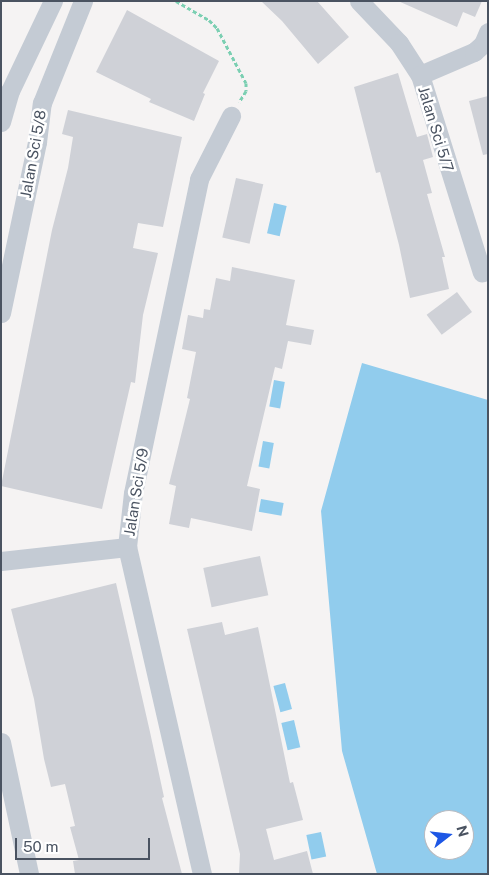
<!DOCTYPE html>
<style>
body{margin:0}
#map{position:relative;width:489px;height:875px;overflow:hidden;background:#f5f3f3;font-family:"Public Sans",sans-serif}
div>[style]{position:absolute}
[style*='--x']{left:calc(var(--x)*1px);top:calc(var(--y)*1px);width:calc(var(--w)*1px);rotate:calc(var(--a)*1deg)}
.water>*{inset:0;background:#91cced;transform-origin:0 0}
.building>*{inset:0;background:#cfd1d7;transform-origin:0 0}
.path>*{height:3px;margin-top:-1.5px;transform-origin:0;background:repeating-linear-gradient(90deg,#7bcfb2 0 4px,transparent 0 6.5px)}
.minor>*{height:19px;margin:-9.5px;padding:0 9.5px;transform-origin:9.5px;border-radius:9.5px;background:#c4cbd4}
span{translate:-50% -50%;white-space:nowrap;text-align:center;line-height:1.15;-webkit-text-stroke:5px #fff;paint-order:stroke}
.street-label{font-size:15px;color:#4a5361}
.frame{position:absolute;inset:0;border:2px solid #4a5361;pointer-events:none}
.north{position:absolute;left:424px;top:810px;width:50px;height:50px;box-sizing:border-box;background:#fff;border:1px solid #b7bac0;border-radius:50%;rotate:74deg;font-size:14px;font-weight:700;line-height:20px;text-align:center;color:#4a5361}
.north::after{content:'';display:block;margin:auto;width:18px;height:22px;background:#1d57e5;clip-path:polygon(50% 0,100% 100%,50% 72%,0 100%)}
.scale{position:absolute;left:15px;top:838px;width:135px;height:22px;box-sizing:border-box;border:2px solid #4a5361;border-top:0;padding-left:6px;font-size:15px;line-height:18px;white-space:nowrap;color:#4a5361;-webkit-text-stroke:4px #fff;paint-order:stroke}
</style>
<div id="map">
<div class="water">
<i style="left:274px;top:203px;width:13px;height:31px;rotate:13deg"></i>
<i style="clip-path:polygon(evenodd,362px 363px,488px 400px,488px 874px,377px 874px,342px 751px,321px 511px,362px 363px,434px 820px,464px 820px,464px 850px,434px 850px,434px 820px)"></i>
<i style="left:274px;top:380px;width:11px;height:27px;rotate:10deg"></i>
<i style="left:263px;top:441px;width:11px;height:26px;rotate:10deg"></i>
<i style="left:261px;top:499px;width:23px;height:13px;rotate:10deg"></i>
<i style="left:285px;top:683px;width:27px;height:12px;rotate:75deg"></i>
<i style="left:294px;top:720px;width:28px;height:13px;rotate:77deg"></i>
<i style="left:321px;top:832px;width:25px;height:15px;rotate:78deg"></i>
</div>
<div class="building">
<i style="clip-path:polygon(261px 1px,317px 1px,349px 37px,318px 64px,282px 21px)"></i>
<i style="clip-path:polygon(398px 1px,482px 1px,475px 17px,463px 12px,457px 27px)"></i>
<i style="clip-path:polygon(127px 10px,219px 61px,203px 93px,205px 94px,194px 121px,149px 102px,151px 99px,96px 72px)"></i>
<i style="clip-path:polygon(398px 73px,417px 137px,427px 134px,433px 157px,423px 160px,432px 193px,427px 194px,445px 257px,442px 257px,449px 289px,410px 298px,399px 245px,380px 172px,376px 173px,354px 87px)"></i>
<i style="clip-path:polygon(488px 96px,488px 154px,483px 155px,469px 101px)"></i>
<i style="clip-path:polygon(68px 110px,182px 137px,163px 227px,138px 223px,133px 248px,158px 253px,143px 315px,135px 383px,131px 382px,102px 509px,1px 486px,52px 230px,68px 168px,73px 137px,62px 134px)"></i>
<i style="left:236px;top:178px;width:28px;height:61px;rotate:13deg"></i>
<i style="clip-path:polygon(232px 267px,295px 280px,286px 325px,314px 330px,311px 345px,288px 341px,282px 369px,275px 367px,247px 486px,260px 489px,252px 531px,191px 518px,189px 528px,169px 524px,176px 486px,169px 484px,190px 399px,187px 398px,196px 352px,182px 349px,188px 315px,203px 318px,204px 309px,210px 310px,216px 278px,230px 281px)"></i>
<i style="left:457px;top:292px;width:25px;height:38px;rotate:53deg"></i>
<i style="left:260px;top:556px;width:40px;height:58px;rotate:78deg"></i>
<i style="clip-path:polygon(116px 583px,150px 732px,164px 797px,162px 798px,182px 874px,75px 874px,73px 861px,79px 860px,70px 827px,75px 826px,65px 784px,51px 787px,44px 759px,34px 699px,11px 609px)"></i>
<i style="clip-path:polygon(222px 622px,225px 635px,258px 627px,290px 783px,293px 782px,303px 820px,266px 829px,274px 860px,307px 851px,313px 874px,239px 874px,240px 854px,187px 629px)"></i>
</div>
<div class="path">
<i style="--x:176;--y:1;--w:38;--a:30"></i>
<i style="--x:209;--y:20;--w:11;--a:45"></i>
<i style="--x:217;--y:28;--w:62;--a:62.2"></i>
<i style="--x:246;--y:83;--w:8;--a:90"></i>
<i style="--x:246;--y:91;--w:13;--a:122"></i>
</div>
<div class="minor">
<i style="--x:359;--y:1;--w:58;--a:46.4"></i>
<i style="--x:399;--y:43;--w:38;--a:57"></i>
<i style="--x:420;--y:75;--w:207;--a:72.6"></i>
<i style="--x:420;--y:75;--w:59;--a:-23.1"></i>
<i style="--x:474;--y:52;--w:12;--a:-42"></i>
<i style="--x:483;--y:44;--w:13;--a:-67"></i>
<i style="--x:1;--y:122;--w:32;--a:-74"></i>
<i style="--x:10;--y:91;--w:100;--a:-64.5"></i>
<i style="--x:1;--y:313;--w:175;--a:-78.1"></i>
<i style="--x:37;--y:142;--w:39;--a:-83"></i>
<i style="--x:42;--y:103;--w:110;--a:-68.1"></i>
<i style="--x:1;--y:561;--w:127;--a:-6.3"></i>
<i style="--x:1;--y:742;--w:135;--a:78"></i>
<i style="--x:202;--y:874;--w:335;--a:-102.9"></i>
<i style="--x:127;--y:547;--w:54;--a:-83.7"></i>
<i style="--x:133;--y:493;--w:321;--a:-78.1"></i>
<i style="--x:199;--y:179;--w:71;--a:-63.1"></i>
</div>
<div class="street-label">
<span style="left:436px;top:129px;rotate:73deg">Jalan Sci 5/7</span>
<span style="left:33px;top:154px;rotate:-80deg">Jalan Sci 5/8</span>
<span style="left:136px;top:492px;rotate:-81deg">Jalan Sci 5/9</span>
</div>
<div class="frame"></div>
<div class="north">N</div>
<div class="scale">50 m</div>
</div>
